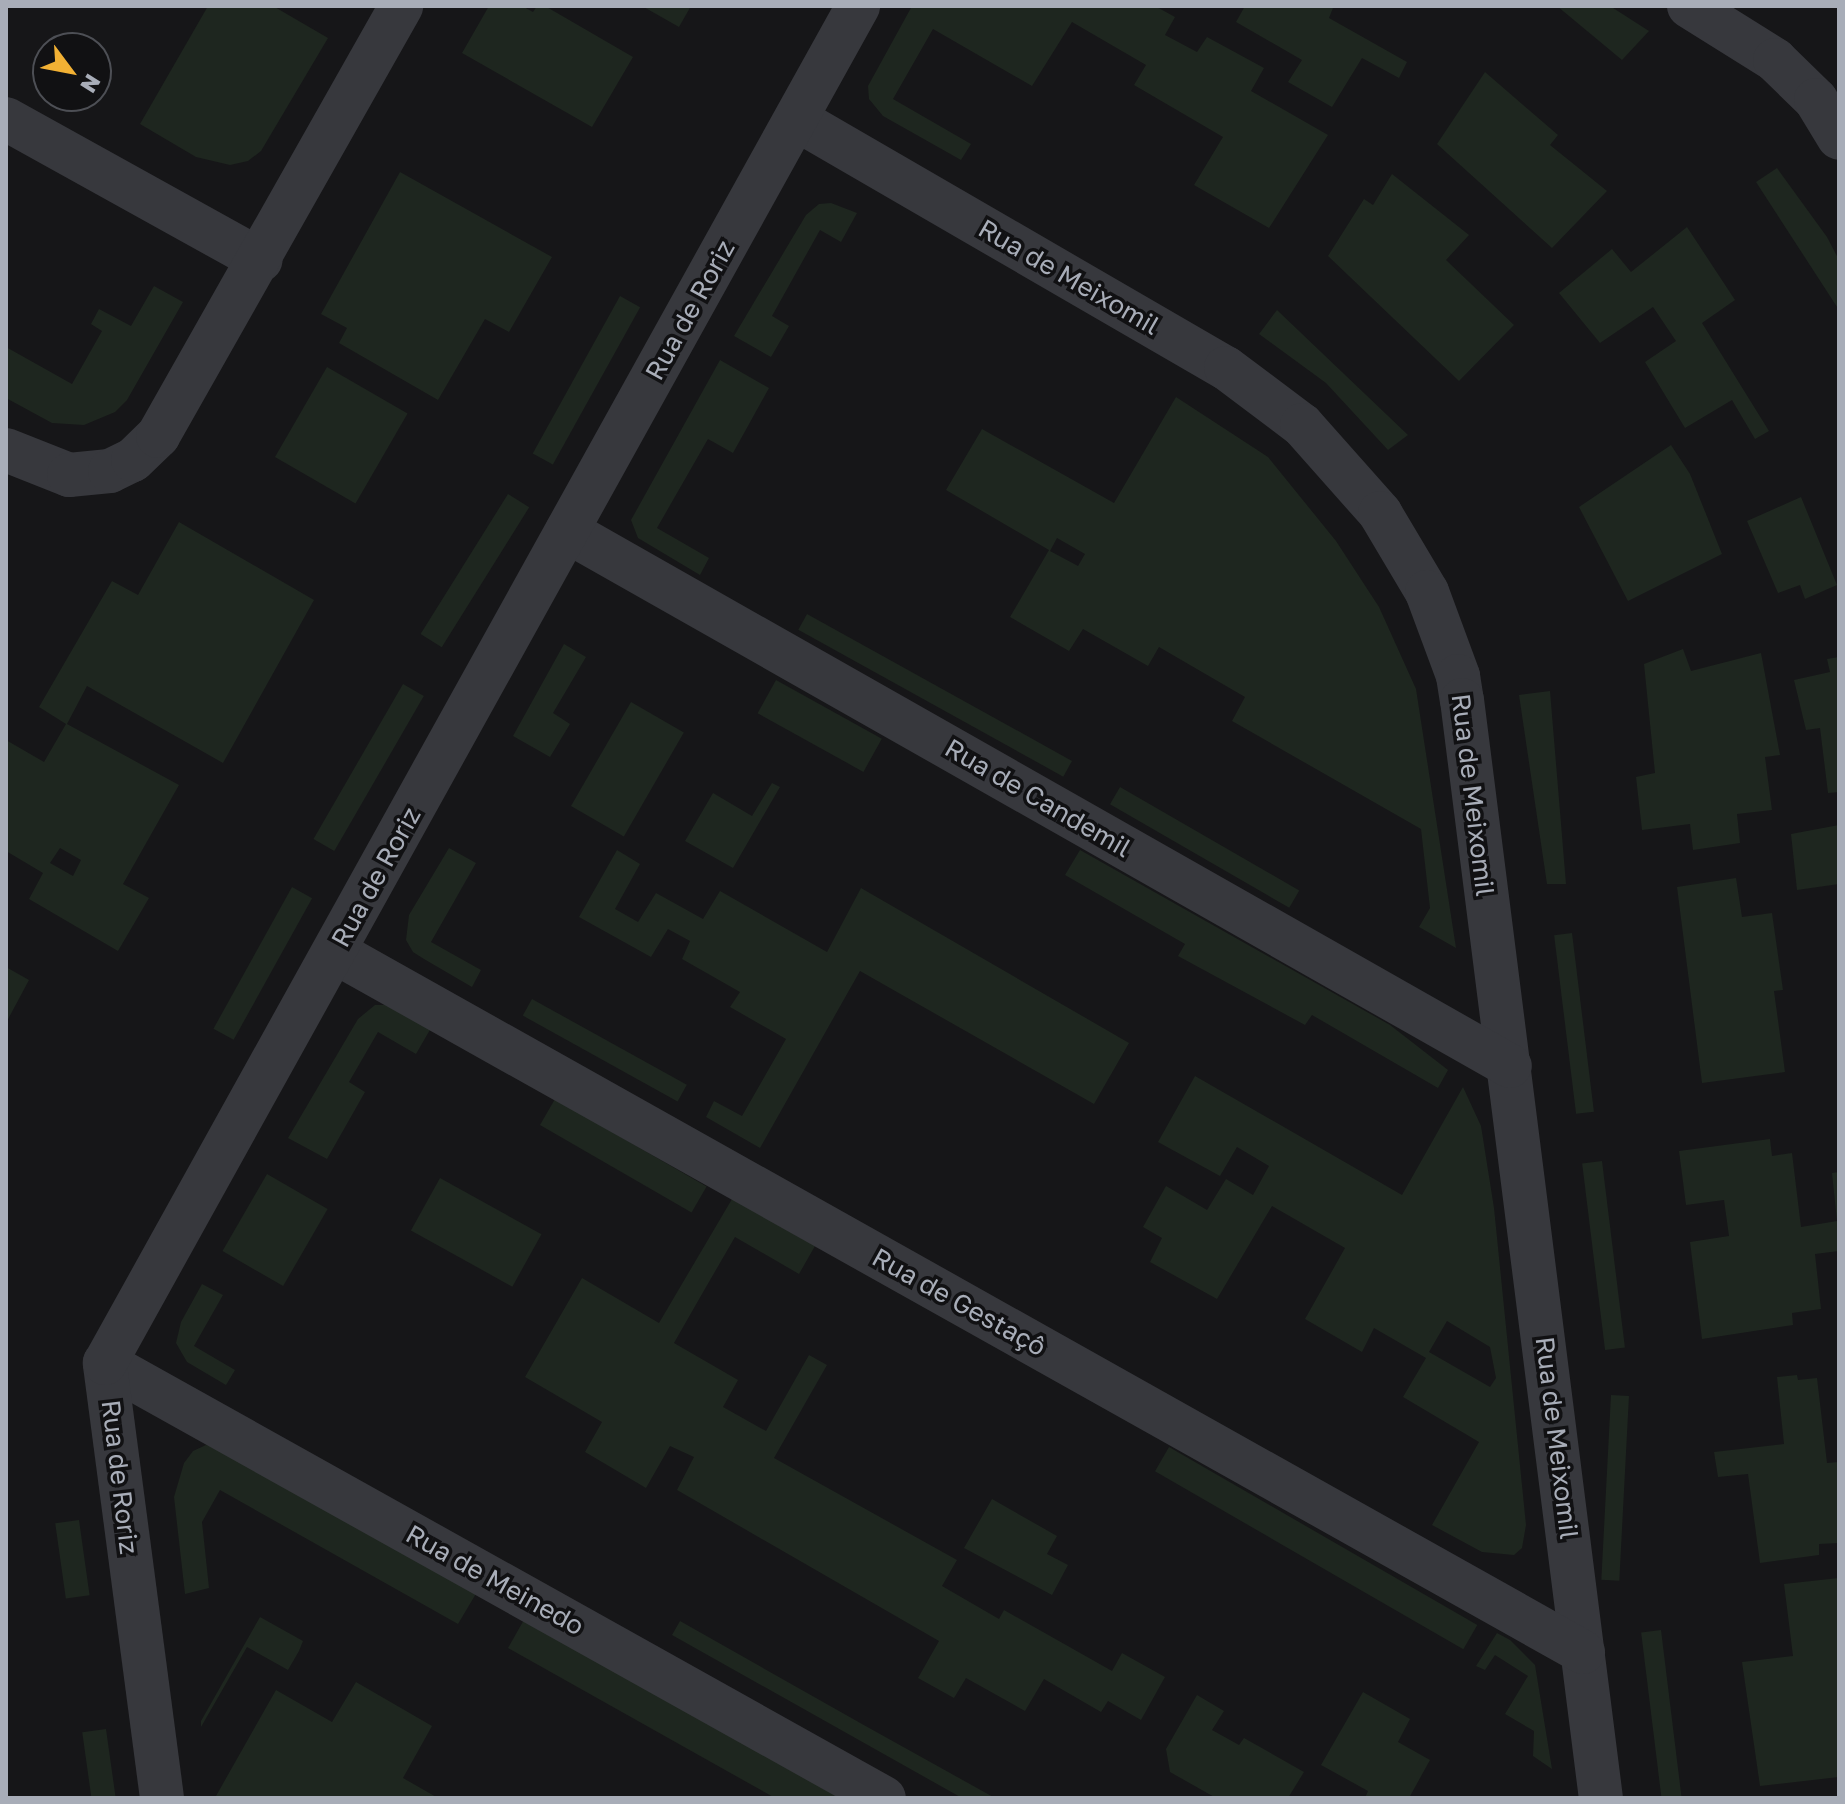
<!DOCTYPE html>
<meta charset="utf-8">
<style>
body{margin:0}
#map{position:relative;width:1845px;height:1804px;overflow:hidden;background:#161618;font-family:"Golos Text",sans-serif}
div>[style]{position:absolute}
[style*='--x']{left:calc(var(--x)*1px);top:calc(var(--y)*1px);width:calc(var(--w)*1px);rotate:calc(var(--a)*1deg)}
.green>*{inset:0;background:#1e261f;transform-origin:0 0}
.minor>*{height:44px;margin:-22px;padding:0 22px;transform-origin:22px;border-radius:22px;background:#37383d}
span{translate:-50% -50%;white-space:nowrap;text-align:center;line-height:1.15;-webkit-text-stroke:7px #111113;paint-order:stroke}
.street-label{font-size:26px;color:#a8adb8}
.frame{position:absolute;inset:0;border:8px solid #a8adb8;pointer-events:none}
.north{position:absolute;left:32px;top:32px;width:80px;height:80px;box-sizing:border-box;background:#111113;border:2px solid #4d4f55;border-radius:50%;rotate:122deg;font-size:22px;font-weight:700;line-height:32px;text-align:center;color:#a8adb8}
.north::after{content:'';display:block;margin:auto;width:28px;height:36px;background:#f2b134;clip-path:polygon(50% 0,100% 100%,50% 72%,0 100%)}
</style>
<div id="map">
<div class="green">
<i style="clip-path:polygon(208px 6px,273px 6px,328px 38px,261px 151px,248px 161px,230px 165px,196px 157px,140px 124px)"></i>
<i style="clip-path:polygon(489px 6px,522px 6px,533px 12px,537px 6px,545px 6px,633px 57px,592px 127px,462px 53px)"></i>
<i style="clip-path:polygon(642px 6px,691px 6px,679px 27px)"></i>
<i style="clip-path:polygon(912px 6px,1155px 6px,1175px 17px,1165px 35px,1197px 52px,1207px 37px,1264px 68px,1251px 91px,1328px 135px,1269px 228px,1194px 185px,1223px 137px,1134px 85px,1146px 65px,1072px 22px,1032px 86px,933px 29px,893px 99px,971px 144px,961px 160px,883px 116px,869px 99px,868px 86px)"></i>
<i style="clip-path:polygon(1245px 6px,1329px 6px,1333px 8px,1329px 18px,1407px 62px,1399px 78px,1362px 58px,1332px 107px,1288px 82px,1302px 60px,1236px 22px)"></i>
<i style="clip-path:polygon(1557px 6px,1610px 6px,1649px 31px,1622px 60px)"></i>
<i style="clip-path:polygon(1485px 72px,1558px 135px,1550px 145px,1607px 191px,1552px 248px,1437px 144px)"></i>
<i style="clip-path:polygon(1777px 168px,1827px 237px,1839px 260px,1839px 310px,1756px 182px)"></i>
<i style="clip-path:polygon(400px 172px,552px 257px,509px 332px,485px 319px,438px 400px,339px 343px,347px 328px,321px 314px)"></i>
<i style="clip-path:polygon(1392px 174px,1469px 235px,1446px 260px,1514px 325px,1459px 381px,1328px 256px,1364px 199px,1373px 205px)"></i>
<i style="clip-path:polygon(831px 203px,857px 213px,841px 242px,820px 230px,772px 316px,789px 326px,771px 357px,734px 336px,806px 215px,819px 204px)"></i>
<i style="clip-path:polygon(1687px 227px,1735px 300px,1702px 323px,1769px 431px,1755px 439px,1732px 400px,1685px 428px,1645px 362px,1676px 341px,1653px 307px,1600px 343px,1559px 293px,1612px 249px,1631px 272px)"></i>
<i style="clip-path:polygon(154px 286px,183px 302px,127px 400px,115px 412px,84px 425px,52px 423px,6px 398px,6px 347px,72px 384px,102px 331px,91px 324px,99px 309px,131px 326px)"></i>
<i style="left:620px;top:296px;width:23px;height:180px;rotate:29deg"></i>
<i style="clip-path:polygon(1277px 310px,1408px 435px,1388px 450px,1326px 383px,1259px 334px)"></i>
<i style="clip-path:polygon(720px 360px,769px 388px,733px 453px,708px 439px,657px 528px,709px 558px,700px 575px,638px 538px,631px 520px)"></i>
<i style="left:327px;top:367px;width:93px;height:104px;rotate:30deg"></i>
<i style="clip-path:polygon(evenodd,1176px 397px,1268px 457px,1336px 541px,1379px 607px,1416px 689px,1456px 948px,1419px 927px,1430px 908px,1421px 829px,1232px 721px,1245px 697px,1159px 647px,1148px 666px,1083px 629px,1069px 651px,1010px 617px,1049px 550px,946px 490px,982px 429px,1114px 503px,1176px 397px,1057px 538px,1085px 554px,1078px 566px,1050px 551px,1057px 538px)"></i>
<i style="clip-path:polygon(1671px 445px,1690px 474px,1722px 554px,1628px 601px,1579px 507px)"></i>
<i style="left:508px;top:494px;width:25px;height:165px;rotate:32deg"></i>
<i style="clip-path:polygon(1801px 497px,1837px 585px,1805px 599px,1800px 585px,1778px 593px,1747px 521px)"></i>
<i style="clip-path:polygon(evenodd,179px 522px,314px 600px,223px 763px,87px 686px,67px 724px,179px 785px,123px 884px,149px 898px,118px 951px,29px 899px,43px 873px,6px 851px,6px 740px,44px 762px,66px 724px,39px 707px,112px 581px,138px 595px,179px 522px,60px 848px,81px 860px,73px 876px,50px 863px,60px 848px)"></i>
<i style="left:807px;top:614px;width:303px;height:18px;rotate:29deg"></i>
<i style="clip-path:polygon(564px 644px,586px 657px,553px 713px,570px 724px,550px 757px,513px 736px)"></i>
<i style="clip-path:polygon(1683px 649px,1691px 671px,1761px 653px,1780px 755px,1765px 757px,1772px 810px,1737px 814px,1740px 843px,1693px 850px,1690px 824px,1642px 830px,1636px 777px,1655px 773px,1644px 664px)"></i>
<i style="clip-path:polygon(1839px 657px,1839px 792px,1828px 793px,1820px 728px,1806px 730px,1794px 680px,1830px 672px,1827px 659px)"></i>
<i style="left:776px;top:680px;width:121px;height:38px;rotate:29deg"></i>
<i style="left:403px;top:684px;width:24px;height:179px;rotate:30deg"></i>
<i style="clip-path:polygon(1550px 691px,1566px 884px,1547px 884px,1519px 695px)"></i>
<i style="left:631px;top:702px;width:61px;height:120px;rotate:30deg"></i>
<i style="clip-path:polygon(772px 783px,780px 787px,733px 868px,685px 841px,713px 793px,752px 816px)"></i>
<i style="left:1120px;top:787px;width:207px;height:20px;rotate:30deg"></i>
<i style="clip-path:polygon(1839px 825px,1839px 884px,1797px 890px,1791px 834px)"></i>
<i style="clip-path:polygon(449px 848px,476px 863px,431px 942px,481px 970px,472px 987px,424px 959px,413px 952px,406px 940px,409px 915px)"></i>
<i style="clip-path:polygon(617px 850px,640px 864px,615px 909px,638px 922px,656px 893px,703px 919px,720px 891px,827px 952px,861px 888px,1129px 1043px,1094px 1104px,860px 971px,760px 1148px,706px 1117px,714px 1101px,742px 1116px,786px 1039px,730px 1007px,740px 992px,682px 959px,690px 941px,668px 929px,651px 957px,579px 917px)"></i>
<i style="clip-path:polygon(1080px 850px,1390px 1025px,1448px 1070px,1438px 1088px,1312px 1015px,1305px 1025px,1178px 956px,1185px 944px,1065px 875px)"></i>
<i style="clip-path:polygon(1736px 878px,1742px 917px,1772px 913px,1783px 990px,1774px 991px,1785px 1072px,1702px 1083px,1677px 887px)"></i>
<i style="left:292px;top:887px;width:23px;height:162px;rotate:29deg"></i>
<i style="left:1572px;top:933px;width:180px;height:18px;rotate:83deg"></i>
<i style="clip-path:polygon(6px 967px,29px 980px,6px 1023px)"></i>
<i style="left:532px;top:999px;width:177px;height:19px;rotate:29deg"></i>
<i style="clip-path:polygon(375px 1005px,385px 1005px,431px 1028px,416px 1054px,378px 1032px,349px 1082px,365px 1092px,327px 1159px,288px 1138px,358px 1019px)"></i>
<i style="clip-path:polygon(evenodd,1195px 1076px,1402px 1195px,1463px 1087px,1481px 1126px,1494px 1208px,1526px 1525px,1522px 1548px,1514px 1555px,1482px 1552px,1432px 1525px,1479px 1442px,1403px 1397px,1426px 1358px,1374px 1328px,1362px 1352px,1305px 1319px,1345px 1248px,1272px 1206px,1217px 1299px,1150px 1262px,1162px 1238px,1143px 1227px,1166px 1186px,1207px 1210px,1226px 1179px,1253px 1195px,1269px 1166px,1237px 1147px,1220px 1176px,1158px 1142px,1195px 1076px,1447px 1321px,1490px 1347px,1496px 1378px,1490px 1387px,1429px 1352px,1447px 1321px)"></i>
<i style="left:555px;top:1099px;width:175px;height:30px;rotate:30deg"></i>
<i style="clip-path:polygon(1770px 1139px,1772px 1156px,1792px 1153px,1801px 1227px,1837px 1221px,1832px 1173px,1839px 1172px,1839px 1251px,1815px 1254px,1821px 1309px,1792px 1313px,1793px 1325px,1702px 1339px,1690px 1242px,1729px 1236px,1724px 1200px,1686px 1205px,1679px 1151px)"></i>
<i style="left:1602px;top:1161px;width:188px;height:20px;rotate:83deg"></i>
<i style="left:267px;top:1174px;width:70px;height:89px;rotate:30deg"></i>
<i style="left:440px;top:1178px;width:116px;height:60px;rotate:29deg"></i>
<i style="clip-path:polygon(732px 1199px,815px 1246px,799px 1274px,735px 1237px,702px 1294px,674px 1343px,738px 1380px,723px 1407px,766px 1431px,809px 1355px,827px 1365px,774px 1458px,957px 1560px,942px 1586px,999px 1619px,1004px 1610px,1112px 1671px,1122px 1653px,1165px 1677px,1141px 1720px,1108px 1701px,1101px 1712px,1044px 1679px,1025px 1711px,966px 1678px,954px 1698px,918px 1678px,939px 1641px,677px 1490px,694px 1457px,670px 1446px,646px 1488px,585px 1452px,602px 1422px,525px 1377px,582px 1278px,659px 1323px)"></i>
<i style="clip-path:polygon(202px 1284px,223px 1295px,194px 1346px,235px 1370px,226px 1385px,187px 1362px,176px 1343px,181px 1322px)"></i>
<i style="clip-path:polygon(1797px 1375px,1798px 1380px,1817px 1378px,1827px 1463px,1839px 1462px,1839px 1543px,1819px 1544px,1819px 1555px,1760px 1563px,1748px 1474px,1718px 1477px,1714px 1452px,1784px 1444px,1777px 1377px)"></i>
<i style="left:1611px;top:1395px;width:18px;height:185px;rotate:3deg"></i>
<i style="clip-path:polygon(206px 1445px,220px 1448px,477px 1592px,458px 1624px,220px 1490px,202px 1522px,209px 1588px,185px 1594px,174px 1497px,184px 1463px,193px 1451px)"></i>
<i style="left:1169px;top:1447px;width:356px;height:28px;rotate:30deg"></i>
<i style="clip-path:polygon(992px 1499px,1057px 1536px,1047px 1554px,1068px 1565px,1052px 1595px,964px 1548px)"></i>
<i style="left:79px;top:1520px;width:76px;height:24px;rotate:82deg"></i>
<i style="clip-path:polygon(1839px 1578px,1839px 1777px,1760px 1786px,1742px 1662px,1793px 1656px,1784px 1584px)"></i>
<i style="clip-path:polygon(260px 1617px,303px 1641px,299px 1651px,288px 1670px,247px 1647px,201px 1727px,201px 1721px)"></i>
<i style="clip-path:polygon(525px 1618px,846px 1798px,775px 1798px,508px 1648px)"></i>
<i style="clip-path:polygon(680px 1621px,862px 1724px,995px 1798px,962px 1798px,672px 1635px)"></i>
<i style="left:1661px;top:1630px;width:169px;height:20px;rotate:83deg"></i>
<i style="clip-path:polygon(1497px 1633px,1510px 1640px,1535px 1665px,1552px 1769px,1533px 1756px,1534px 1731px,1505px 1714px,1528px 1676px,1495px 1655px,1485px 1670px,1476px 1666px)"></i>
<i style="clip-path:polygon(356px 1682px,432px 1726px,403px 1778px,438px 1798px,216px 1796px,276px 1690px,332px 1722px)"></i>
<i style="clip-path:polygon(1363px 1692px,1410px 1719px,1398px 1742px,1430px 1760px,1409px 1798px,1365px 1798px,1368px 1791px,1321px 1765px)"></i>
<i style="clip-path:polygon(1197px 1695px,1224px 1711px,1212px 1730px,1239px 1745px,1244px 1738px,1304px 1772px,1288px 1798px,1216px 1798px,1170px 1772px,1166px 1749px)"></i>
<i style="left:106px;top:1729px;width:70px;height:24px;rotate:82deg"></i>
</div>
<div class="minor">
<i style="--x:1689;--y:6;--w:102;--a:32.1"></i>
<i style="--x:1775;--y:60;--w:57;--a:44.3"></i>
<i style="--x:1816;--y:100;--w:44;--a:58.8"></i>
<i style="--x:6;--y:119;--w:291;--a:29"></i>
<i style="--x:796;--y:119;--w:497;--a:30.1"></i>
<i style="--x:1226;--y:368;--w:95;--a:36.9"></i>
<i style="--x:1302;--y:425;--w:118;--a:48.4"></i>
<i style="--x:1380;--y:513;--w:92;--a:59.3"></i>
<i style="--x:1427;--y:592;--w:90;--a:69.7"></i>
<i style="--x:1458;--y:676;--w:24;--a:81"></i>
<i style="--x:1462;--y:700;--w:1107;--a:82.79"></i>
<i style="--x:6;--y:450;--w:68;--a:21.6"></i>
<i style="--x:69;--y:475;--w:41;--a:-5.6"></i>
<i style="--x:110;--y:471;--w:25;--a:-26"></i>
<i style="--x:133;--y:460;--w:35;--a:-44"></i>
<i style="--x:158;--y:436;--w:494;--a:-60.5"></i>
<i style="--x:567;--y:531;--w:1084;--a:29.57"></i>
<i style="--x:335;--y:952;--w:1431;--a:29.29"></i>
<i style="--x:105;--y:1363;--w:892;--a:29.18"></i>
<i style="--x:162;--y:1798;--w:439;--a:-97.5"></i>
<i style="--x:105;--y:1363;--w:1552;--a:-60.97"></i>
</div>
<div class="street-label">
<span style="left:1069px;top:277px;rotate:30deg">Rua de Meixomil</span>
<span style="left:690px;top:310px;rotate:-61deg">Rua de Roriz</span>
<span style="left:1473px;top:795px;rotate:83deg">Rua de Meixomil</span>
<span style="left:1038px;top:798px;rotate:30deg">Rua de Candemil</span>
<span style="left:376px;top:877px;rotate:-61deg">Rua de Roriz</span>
<span style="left:959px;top:1302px;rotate:29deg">Rua de Gestaçô</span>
<span style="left:1557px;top:1438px;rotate:83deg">Rua de Meixomil</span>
<span style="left:120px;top:1477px;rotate:83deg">Rua de Roriz</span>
<span style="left:495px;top:1580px;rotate:29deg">Rua de Meinedo</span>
</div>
<div class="frame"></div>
<div class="north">N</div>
</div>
